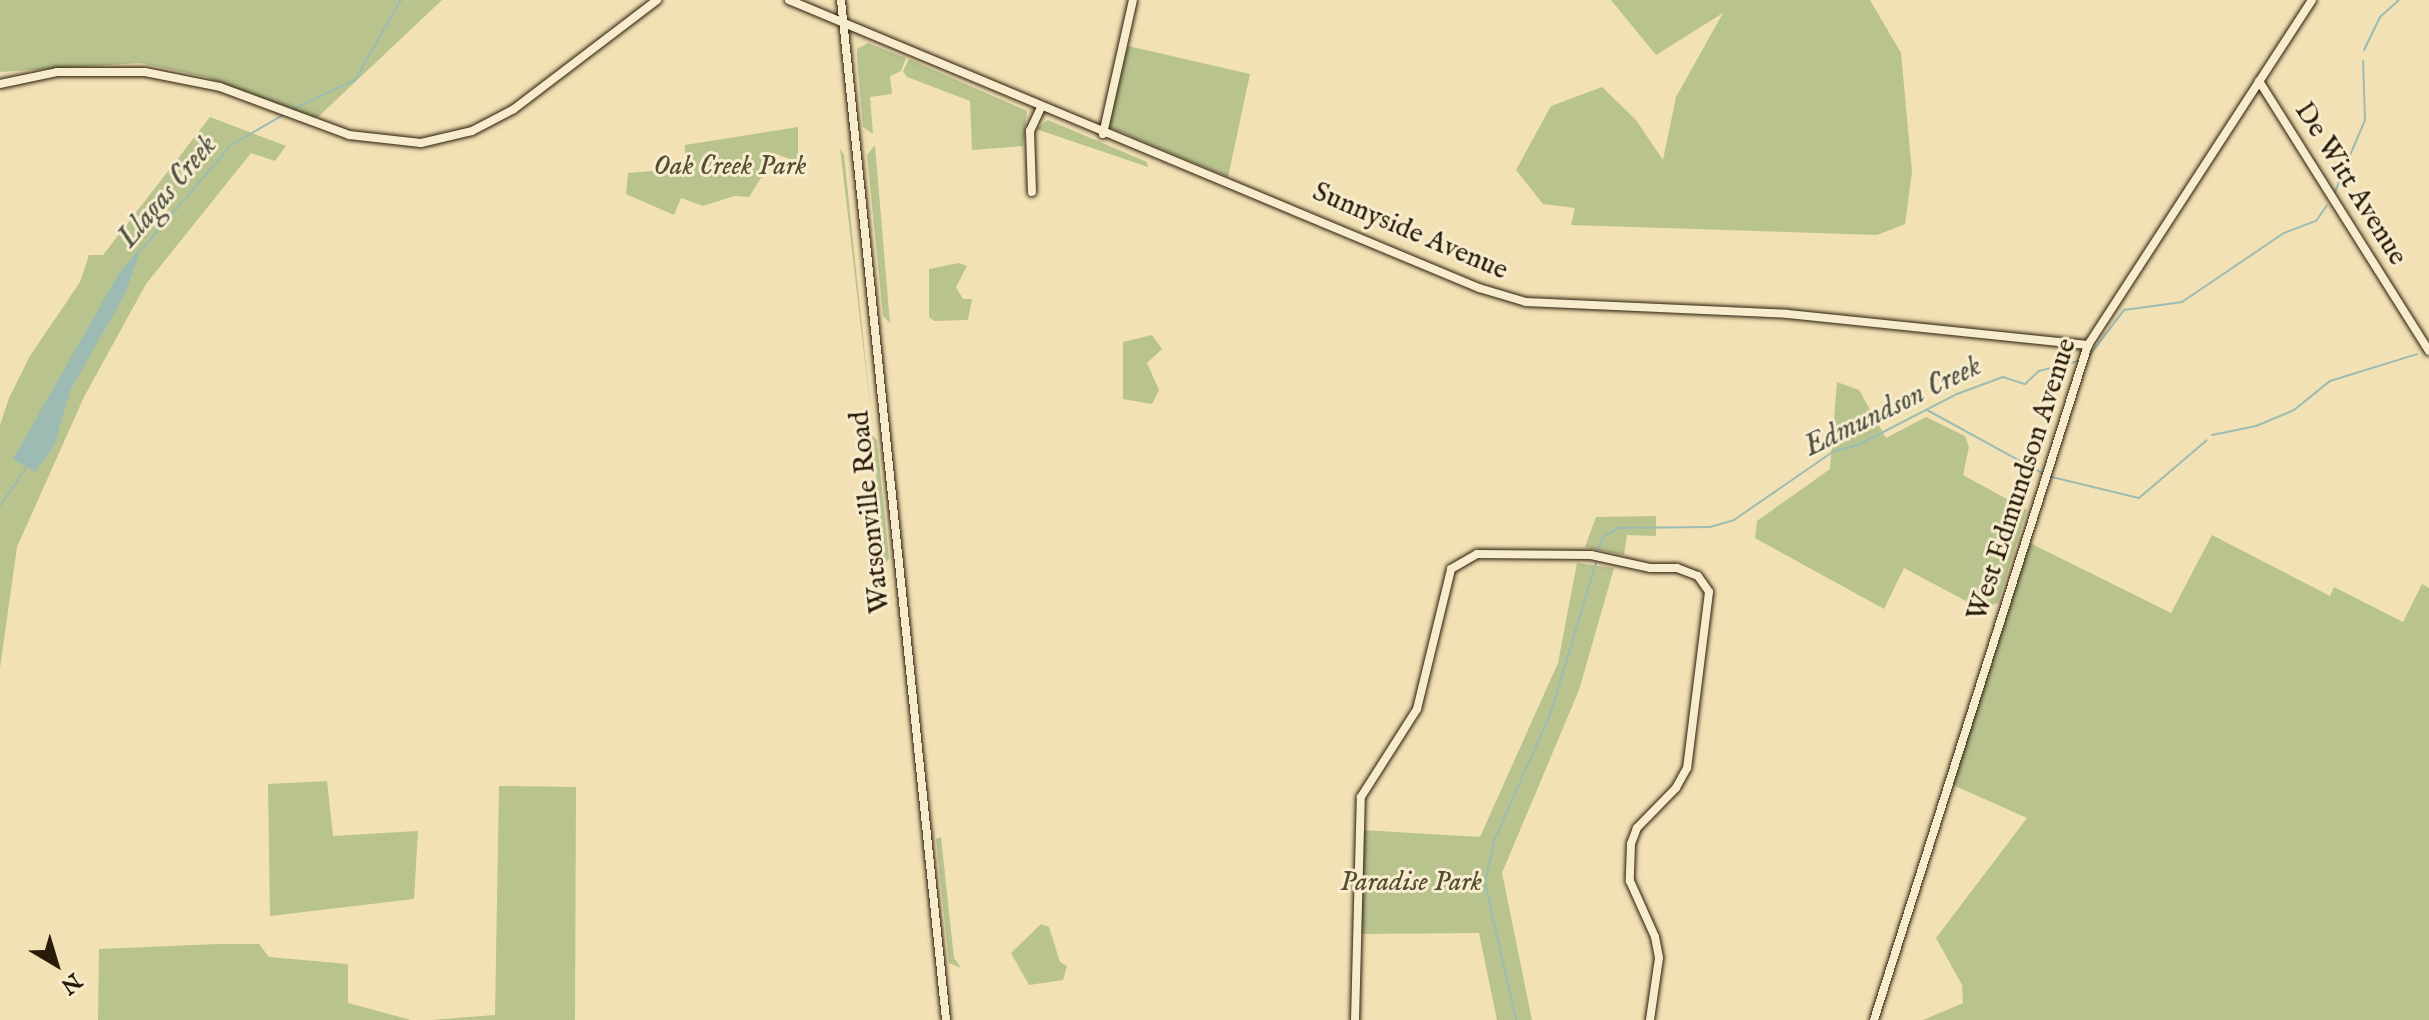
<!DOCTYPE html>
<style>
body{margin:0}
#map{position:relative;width:2429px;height:1020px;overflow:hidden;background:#f2e1b4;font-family:"IM FELL English",serif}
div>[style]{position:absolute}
.green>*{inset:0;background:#b9c38e}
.water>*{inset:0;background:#9cbcb3}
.stream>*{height:2px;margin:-1px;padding:0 1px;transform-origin:1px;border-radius:1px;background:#9cbcb3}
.roads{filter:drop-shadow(0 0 2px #281b0a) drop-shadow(0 0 2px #281b0a)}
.secondary>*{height:8px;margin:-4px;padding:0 4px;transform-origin:4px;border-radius:4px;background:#f7ecce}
span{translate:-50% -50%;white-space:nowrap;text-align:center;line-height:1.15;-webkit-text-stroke:6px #f7ecce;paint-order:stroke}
.park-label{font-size:28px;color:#544d32;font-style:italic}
.street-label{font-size:28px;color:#281b0a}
.water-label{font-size:30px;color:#515345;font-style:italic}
.north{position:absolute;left:16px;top:924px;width:80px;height:80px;-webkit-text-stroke:6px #f7ecce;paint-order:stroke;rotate:142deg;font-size:22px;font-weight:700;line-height:32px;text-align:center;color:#281b0a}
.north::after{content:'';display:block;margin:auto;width:28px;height:36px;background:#281b0a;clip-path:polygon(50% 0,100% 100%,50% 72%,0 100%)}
</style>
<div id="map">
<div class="green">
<div style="clip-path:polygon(0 0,442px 0,317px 118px,206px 77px,140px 63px,0 72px)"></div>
<div style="clip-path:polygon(1611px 0,1870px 0,1901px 53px,1912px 172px,1905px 224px,1877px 235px,1571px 225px,1575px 208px,1543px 204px,1516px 170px,1551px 106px,1602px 87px,1636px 120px,1663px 160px,1676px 97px,1723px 13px,1656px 55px)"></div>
<div style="clip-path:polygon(868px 43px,906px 58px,901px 71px,890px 76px,892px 94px,870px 97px,873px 134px,863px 127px,857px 59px,857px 49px)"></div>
<div style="clip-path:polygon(1128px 46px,1250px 74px,1228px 177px,1109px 127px)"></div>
<div style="clip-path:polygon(909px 59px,1027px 111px,1023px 146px,972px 150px,970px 101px,907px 77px,903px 71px)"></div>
<div style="clip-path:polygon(210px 117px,286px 146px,275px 161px,251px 153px,146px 284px,84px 397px,17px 547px,0 668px,0 425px,9px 398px,30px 356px,80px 282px,89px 255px,103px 255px)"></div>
<div style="clip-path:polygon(1048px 120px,1147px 162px,1148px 167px,1036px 129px)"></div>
<div style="clip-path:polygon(798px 127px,798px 162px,776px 154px,749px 197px,734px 196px,703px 206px,681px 198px,674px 215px,626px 194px,628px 173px,677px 169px,685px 160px,685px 145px)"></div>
<div style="clip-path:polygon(875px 145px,875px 146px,890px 323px,883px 316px,867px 155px)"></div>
<div style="clip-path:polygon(840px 148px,844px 155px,872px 422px)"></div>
<div style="clip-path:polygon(959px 263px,967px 266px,956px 287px,963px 299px,972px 299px,968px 320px,934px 321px,929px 317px,929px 269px)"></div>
<div style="clip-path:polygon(1152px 335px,1162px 349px,1147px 363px,1159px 390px,1152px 404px,1123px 399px,1123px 342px)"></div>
<div style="clip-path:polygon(1837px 382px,1859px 390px,1886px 438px,1926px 417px,1965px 436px,1969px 447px,1963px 475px,2027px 510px,1998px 603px,1981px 609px,1904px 568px,1884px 609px,1755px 538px,1757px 521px,1830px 469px)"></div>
<div style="clip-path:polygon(872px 435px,877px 440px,889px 558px,885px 566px,872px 567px,872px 545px,883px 544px)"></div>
<div style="clip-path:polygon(1656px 516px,1656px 536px,1627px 535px,1624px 555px,1585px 547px,1596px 517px)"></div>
<div style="clip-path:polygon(2212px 535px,2330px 596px,2334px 587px,2403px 622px,2422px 584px,2429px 588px,2429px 1020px,1923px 1020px,1963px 1003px,1962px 985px,1936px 938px,2027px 818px,1953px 785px,2030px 543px,2171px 613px)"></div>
<div style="clip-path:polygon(1577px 563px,1614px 568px,1579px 690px,1502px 873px,1532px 1020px,1497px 1020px,1479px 933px,1360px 934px,1362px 830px,1480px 837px,1558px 663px)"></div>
<div style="clip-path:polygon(327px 781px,333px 836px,418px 831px,414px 899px,270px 916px,268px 784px)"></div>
<div style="clip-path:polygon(499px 786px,576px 787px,575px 1020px,430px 1020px,495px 1015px)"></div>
<div style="clip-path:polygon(941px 837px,954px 958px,961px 968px,949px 963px,936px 839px)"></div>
<div style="clip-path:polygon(1041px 924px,1049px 927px,1060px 962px,1067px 966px,1063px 980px,1029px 985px,1011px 953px)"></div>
<div style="clip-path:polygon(217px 944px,259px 944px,269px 957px,348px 964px,348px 1003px,411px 1020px,98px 1020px,99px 949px)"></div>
</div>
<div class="water">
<div style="clip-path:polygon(142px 246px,125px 294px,71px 389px,54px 446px,35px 472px,13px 459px,119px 273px)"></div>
</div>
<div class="stream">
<div style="left:2364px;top:50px;width:37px;rotate:-64deg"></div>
<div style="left:2380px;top:17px;width:25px;rotate:-42deg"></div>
<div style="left:289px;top:111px;width:73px;rotate:-25.2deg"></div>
<div style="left:355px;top:80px;width:92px;rotate:-60.1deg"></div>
<div style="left:2345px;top:167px;width:51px;rotate:-66.9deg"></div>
<div style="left:2365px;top:120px;width:59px;rotate:-91.9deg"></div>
<div style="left:2335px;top:192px;width:22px;rotate:-68deg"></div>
<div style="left:143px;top:248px;width:135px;rotate:-49.5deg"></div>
<div style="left:231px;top:145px;width:60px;rotate:-30deg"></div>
<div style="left:2089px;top:356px;width:58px;rotate:-52.7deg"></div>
<div style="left:2124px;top:310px;width:59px;rotate:-7.9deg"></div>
<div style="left:2182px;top:302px;width:123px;rotate:-34.1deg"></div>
<div style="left:2284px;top:233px;width:34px;rotate:-21deg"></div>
<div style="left:2316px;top:221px;width:19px;rotate:-55deg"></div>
<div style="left:1927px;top:410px;width:131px;rotate:28.7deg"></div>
<div style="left:2212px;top:435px;width:45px;rotate:-11.6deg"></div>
<div style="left:2256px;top:426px;width:41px;rotate:-22.8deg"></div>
<div style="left:2294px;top:410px;width:46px;rotate:-38.9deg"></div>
<div style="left:2330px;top:381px;width:91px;rotate:-17.2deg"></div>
<div style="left:2052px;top:477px;width:89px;rotate:13.6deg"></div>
<div style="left:2139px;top:498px;width:89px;rotate:-40.5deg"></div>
<div style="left:0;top:506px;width:46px;rotate:-55.6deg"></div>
<div style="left:1599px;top:549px;width:11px;rotate:-75deg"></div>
<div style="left:1602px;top:538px;width:19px;rotate:-32deg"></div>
<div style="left:1618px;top:528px;width:92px;rotate:-0.6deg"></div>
<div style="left:1710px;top:527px;width:25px;rotate:-16deg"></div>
<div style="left:1734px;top:520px;width:121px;rotate:-34.6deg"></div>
<div style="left:1834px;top:451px;width:25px;rotate:-14deg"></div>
<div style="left:1858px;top:445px;width:111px;rotate:-27.3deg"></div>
<div style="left:1957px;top:394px;width:49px;rotate:-20.3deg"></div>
<div style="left:2003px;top:377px;width:23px;rotate:18deg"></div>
<div style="left:2025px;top:384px;width:19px;rotate:-43deg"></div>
<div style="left:2039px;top:371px;width:41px;rotate:-14deg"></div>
<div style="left:1497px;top:834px;width:130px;rotate:-66deg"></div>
<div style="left:1550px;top:715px;width:159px;rotate:-73.2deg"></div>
<div style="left:1495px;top:837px;width:47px;rotate:102.3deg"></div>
<div style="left:1485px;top:883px;width:140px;rotate:77.2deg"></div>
</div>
<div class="roads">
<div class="secondary">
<div style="left:789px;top:0;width:748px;rotate:22.66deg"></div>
<div style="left:1479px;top:288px;width:49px;rotate:16.6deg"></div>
<div style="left:1526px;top:302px;width:261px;rotate:2.6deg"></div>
<div style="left:1787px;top:314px;width:303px;rotate:5.9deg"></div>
<div style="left:841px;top:0;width:1025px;rotate:84.12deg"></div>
<div style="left:2259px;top:81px;width:319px;rotate:57.8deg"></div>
<div style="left:0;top:84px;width:58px;rotate:-11.9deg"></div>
<div style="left:57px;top:72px;width:88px"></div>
<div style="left:145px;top:72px;width:76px;rotate:11.3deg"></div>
<div style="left:220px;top:87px;width:138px;rotate:20.4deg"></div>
<div style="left:349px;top:135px;width:72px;rotate:6.3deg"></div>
<div style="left:421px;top:143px;width:52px;rotate:-13.2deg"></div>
<div style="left:472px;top:131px;width:47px;rotate:-27.6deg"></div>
<div style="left:514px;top:109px;width:180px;rotate:-37.3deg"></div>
<div style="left:1103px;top:134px;width:137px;rotate:-77.4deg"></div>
<div style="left:1032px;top:192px;width:61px;rotate:-91.9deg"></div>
<div style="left:1030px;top:131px;width:26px;rotate:-65deg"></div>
<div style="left:1355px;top:1020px;width:223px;rotate:-88.5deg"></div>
<div style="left:1361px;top:797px;width:104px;rotate:-57.5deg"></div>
<div style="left:1417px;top:709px;width:144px;rotate:-76.3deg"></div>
<div style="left:1451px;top:569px;width:30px;rotate:-30deg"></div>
<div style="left:1477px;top:554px;width:114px;rotate:0.5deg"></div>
<div style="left:1591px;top:555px;width:60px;rotate:12.4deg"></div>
<div style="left:1650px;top:568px;width:27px"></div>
<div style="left:1677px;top:568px;width:22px;rotate:21deg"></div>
<div style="left:1698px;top:576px;width:19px;rotate:55deg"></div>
<div style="left:1709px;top:592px;width:177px;rotate:97.1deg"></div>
<div style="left:1687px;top:768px;width:23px;rotate:119deg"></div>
<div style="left:1676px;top:788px;width:56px;rotate:134.3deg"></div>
<div style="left:1637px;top:828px;width:17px;rotate:111deg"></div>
<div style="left:1631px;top:844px;width:37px;rotate:92deg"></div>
<div style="left:1630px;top:881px;width:61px;rotate:65.9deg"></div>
<div style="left:1655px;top:937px;width:21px;rotate:79deg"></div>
<div style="left:1659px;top:958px;width:63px;rotate:98.3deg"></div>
<div style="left:1874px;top:1020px;width:708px;rotate:-72.41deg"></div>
<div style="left:2088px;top:345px;width:411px;rotate:-57deg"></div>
</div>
</div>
<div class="park-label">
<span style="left:730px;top:167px">Oak Creek Park</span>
<span style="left:1411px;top:883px">Paradise Park</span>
</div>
<div class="street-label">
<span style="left:2350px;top:184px;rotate:58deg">De Witt Avenue</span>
<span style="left:1410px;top:232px;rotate:23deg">Sunnyside Avenue</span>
<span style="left:2023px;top:480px;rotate:-72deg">West Edmundson Avenue</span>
<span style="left:871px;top:512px;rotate:-96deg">Watsonville Road</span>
</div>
<div class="water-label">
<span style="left:168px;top:192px;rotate:-50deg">Llagas Creek</span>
<span style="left:1893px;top:407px;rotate:-26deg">Edmundson Creek</span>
</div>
<div class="north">N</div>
</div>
